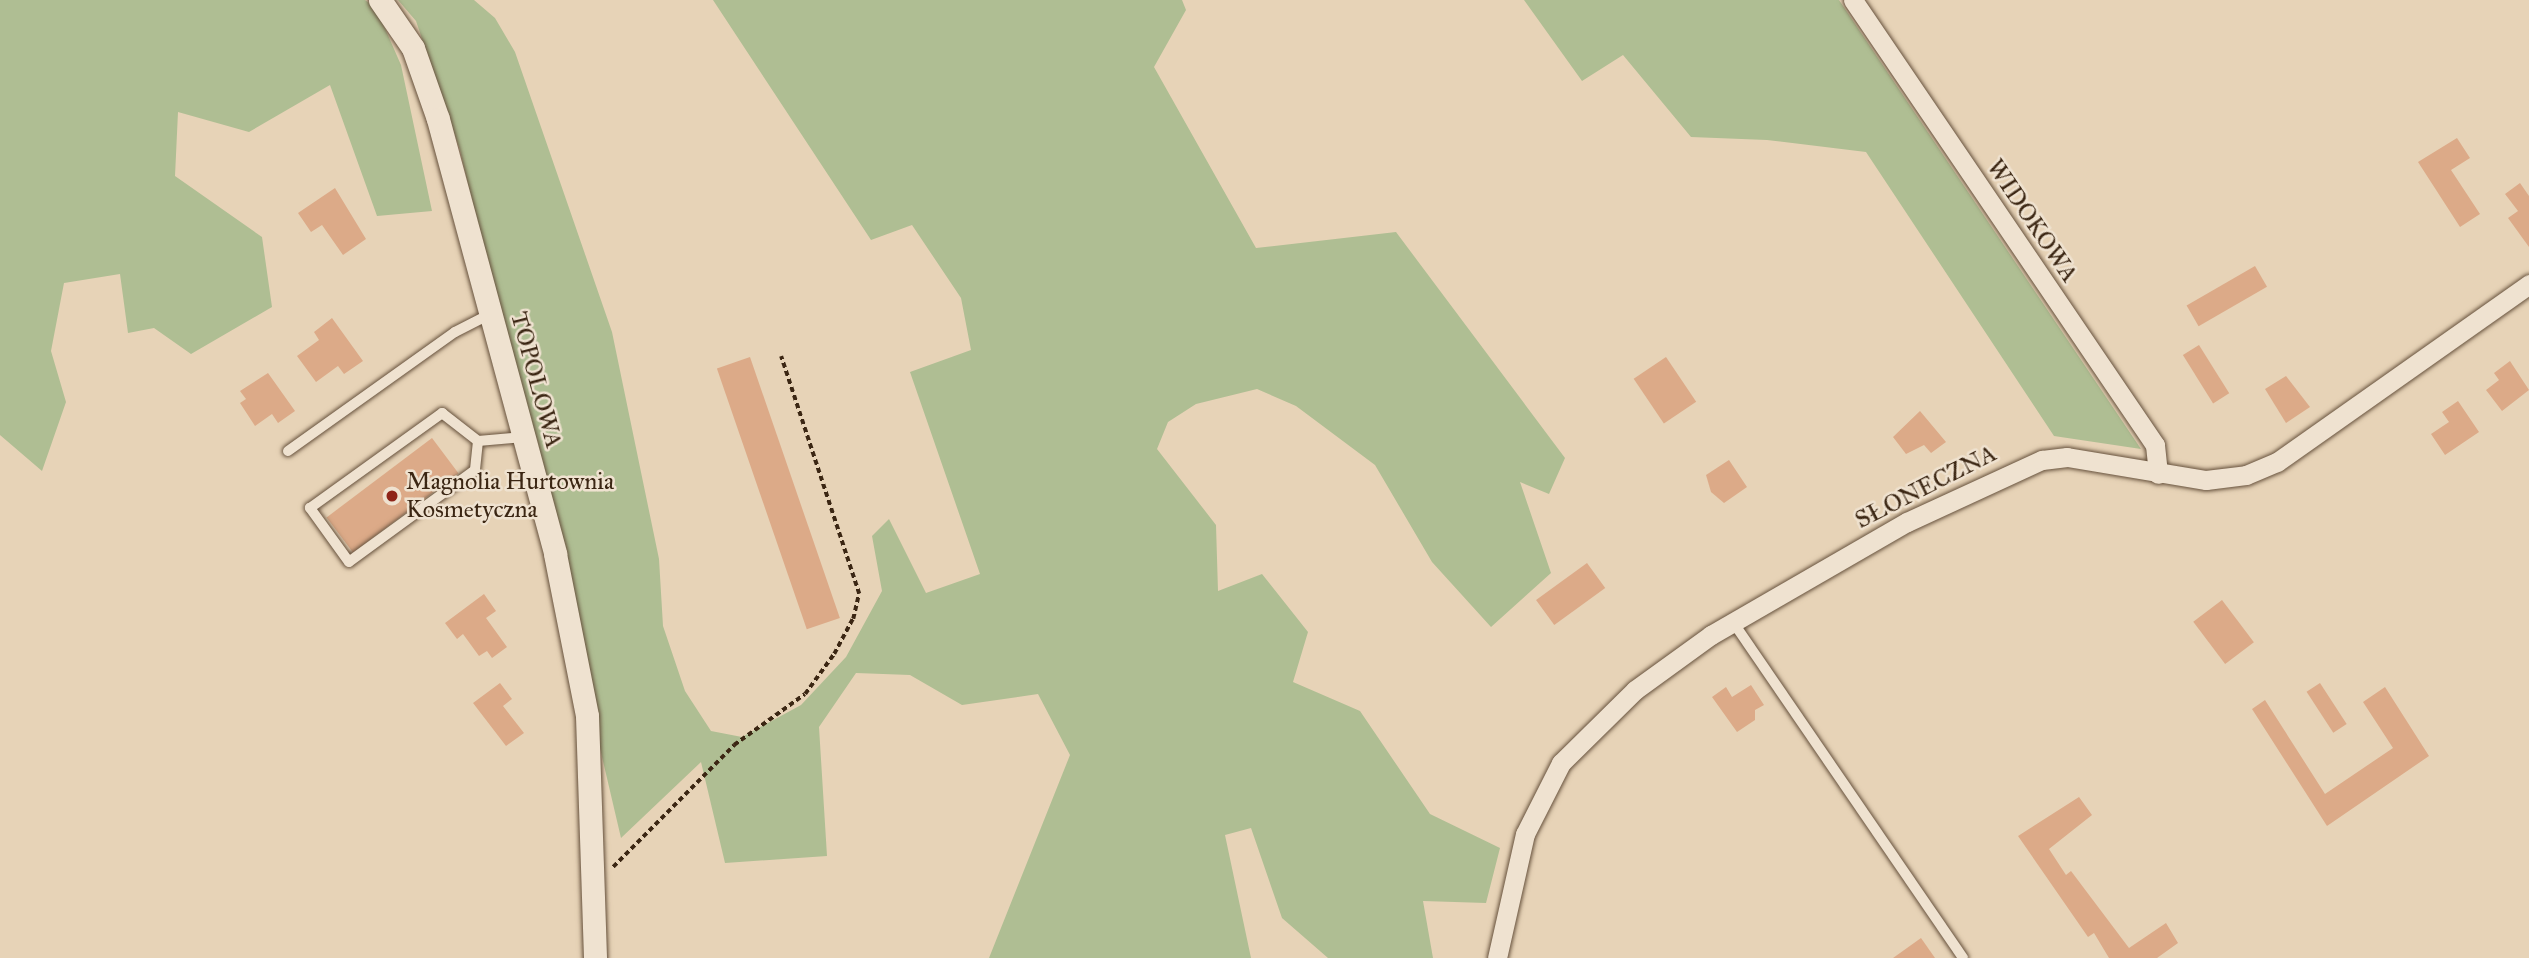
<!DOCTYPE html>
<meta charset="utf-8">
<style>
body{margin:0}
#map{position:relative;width:2529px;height:958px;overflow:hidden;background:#e7d3b7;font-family:"IM FELL Great Primer",serif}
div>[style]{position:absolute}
.green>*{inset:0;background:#afbe93}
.building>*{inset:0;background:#dcaa88;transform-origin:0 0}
.path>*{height:3.5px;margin-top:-1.75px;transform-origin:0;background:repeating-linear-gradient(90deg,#3b2613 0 5px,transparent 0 8.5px)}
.roads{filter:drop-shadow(0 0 2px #66513c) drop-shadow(0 0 2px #66513c)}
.service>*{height:10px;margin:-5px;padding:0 5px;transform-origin:5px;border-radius:5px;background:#efe2d0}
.minor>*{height:19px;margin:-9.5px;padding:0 9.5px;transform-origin:9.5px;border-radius:9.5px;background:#efe2d0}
.tertiary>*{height:23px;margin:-11.5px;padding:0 11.5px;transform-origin:11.5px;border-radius:11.5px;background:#efe2d0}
.dots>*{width:19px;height:19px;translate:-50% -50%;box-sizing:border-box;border:4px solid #efe2d0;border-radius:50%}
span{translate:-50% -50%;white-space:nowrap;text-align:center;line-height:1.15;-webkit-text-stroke:5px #efe2d0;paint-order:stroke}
.street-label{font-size:24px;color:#3b2613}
.poi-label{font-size:24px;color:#3b2613}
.left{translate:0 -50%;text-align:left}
</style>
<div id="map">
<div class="green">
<div style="clip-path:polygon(0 0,365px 0,376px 8px,401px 65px,432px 211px,377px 216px,330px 85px,249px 132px,178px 112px,175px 176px,262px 237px,272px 307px,191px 354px,154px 328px,128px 333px,120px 274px,64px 283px,51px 351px,66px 402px,42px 471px,0 435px)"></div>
<div style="clip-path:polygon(398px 0,474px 0,495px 18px,515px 52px,612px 332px,659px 559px,663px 626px,685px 691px,711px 731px,742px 737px,801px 705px,846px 657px,882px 591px,872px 536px,889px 519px,926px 593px,980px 574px,910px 372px,971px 350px,961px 298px,912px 225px,871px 240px,713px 0,1182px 0,1186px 10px,1154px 67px,1256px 248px,1396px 232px,1565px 458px,1549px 494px,1520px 482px,1551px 573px,1491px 627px,1432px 562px,1375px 465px,1296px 406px,1257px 389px,1196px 404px,1168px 422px,1157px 449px,1216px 525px,1218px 591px,1262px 574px,1308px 632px,1293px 682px,1360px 711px,1430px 814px,1500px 848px,1486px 903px,1423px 901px,1433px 958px,1328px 958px,1282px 918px,1251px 828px,1225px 835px,1251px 958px,989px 958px,1070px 755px,1038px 694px,962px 705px,910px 675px,856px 673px,819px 727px,827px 856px,725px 863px,701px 762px,621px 838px,460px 150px,416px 21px)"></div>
<div style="clip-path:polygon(1524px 0,1839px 0,2141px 449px,2054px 436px,1866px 152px,1767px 140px,1691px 137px,1623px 55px,1582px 81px)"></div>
</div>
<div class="building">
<div style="clip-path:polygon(2457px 138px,2470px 158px,2451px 170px,2480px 214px,2460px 227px,2418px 162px)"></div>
<div style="clip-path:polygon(2520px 183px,2529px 196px,2529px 247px,2508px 218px,2518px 211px,2505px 194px)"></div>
<div style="clip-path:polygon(335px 188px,366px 239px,343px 255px,322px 225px,311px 232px,298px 213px)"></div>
<div style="left:2255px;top:266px;width:24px;height:79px;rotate:60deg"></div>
<div style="clip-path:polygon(332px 318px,363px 361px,344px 374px,338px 366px,316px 382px,297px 356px,319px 340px,314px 332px)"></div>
<div style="left:2199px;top:345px;width:57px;height:19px;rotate:58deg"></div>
<div style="left:750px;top:357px;width:276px;height:35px;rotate:71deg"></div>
<div style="left:1666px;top:357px;width:54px;height:39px;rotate:56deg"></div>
<div style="clip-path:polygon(2510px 361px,2529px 390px,2502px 411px,2486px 390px,2499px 380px,2494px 373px)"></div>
<div style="clip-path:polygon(268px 373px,295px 411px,278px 423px,272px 414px,255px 426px,240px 403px,246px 399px,240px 391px)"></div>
<div style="clip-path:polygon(2286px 376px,2310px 407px,2286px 423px,2265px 389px)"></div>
<div style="clip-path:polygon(2458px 401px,2479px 432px,2445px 455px,2431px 434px,2449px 422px,2442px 412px)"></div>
<div style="clip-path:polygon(1920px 411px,1946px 442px,1931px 453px,1924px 445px,1906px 454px,1893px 437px)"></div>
<div style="left:432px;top:438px;width:44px;height:132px;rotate:53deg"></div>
<div style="clip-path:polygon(1729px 460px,1747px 487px,1724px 503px,1711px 492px,1706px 475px)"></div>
<div style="left:1587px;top:563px;width:31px;height:63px;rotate:54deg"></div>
<div style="clip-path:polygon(484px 594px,496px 611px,486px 618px,507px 647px,492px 658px,487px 651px,479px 656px,463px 634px,457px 639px,445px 623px)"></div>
<div style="left:2222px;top:600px;width:53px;height:36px;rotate:53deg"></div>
<div style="clip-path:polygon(500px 683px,512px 699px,503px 706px,524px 733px,506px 746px,473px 703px)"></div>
<div style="left:2320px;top:683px;width:49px;height:16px;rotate:57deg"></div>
<div style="clip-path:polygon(1751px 685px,1764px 705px,1755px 710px,1755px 720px,1737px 732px,1712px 697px,1726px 687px,1732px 697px)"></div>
<div style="clip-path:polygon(2385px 687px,2429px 756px,2327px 826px,2252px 709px,2265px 700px,2325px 794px,2393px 748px,2363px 702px)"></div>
<div style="clip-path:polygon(2079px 797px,2092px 815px,2049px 849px,2066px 875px,2071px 871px,2129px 948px,2166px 923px,2178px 943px,2157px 958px,2109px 958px,2094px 933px,2088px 937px,2018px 836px)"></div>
<div style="clip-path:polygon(1921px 938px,1935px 958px,1893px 958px)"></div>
</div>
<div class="path">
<div style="left:613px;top:867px;width:172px;rotate:-45.2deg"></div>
<div style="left:734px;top:745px;width:87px;rotate:-35.7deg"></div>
<div style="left:805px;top:694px;width:49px;rotate:-54.1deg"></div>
<div style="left:834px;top:654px;width:40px;rotate:-62deg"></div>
<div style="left:853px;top:619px;width:26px;rotate:-77deg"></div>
<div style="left:859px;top:594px;width:250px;rotate:-108.2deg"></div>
</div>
<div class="roads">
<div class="service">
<div style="left:478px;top:441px;width:29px;rotate:96deg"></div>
<div style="left:475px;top:470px;width:156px;rotate:143.9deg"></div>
<div style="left:349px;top:562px;width:67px;rotate:-125.8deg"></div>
<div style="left:310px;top:508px;width:163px;rotate:-35.7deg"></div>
<div style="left:442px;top:413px;width:46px;rotate:37.9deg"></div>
<div style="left:478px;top:441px;width:46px;rotate:-5deg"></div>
<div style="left:288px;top:451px;width:205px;rotate:-35.5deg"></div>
<div style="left:455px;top:332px;width:39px;rotate:-27deg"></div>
<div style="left:1733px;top:622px;width:407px;rotate:55.6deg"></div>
</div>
<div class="minor">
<div style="left:1853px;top:0;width:538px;rotate:55.84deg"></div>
<div style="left:2155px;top:445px;width:29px;rotate:84deg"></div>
<div style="left:1497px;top:958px;width:127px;rotate:-77.3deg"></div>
<div style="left:1525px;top:834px;width:80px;rotate:-63.1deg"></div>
<div style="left:1561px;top:763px;width:104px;rotate:-44.6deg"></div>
<div style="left:1635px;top:690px;width:94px;rotate:-35.9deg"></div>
<div style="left:1711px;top:635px;width:226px;rotate:-30deg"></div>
<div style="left:1907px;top:522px;width:149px;rotate:-24.7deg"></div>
<div style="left:2042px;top:460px;width:25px;rotate:-7deg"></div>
<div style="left:2067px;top:457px;width:141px;rotate:9.4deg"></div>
<div style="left:2206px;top:480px;width:40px;rotate:-7.1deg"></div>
<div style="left:2246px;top:475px;width:34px;rotate:-23deg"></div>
<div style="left:2277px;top:462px;width:309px;rotate:-35.2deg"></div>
</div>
<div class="tertiary">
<div style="left:380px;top:0;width:58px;rotate:55.5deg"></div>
<div style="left:413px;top:48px;width:75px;rotate:70.6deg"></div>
<div style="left:438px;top:119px;width:450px;rotate:74.9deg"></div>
<div style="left:555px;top:554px;width:165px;rotate:78.8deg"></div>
<div style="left:587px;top:716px;width:242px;rotate:88.1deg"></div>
</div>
</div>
<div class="dots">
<div style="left:392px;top:496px;background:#8f2418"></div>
</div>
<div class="street-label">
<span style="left:2032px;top:221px;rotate:56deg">WIDOKOWA</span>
<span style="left:536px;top:380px;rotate:75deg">TOPOLOWA</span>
<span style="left:1926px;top:487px;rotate:-27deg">SŁONECZNA</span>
</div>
<div class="poi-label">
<span class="left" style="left:406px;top:496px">Magnolia Hurtownia<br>Kosmetyczna</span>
</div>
</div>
